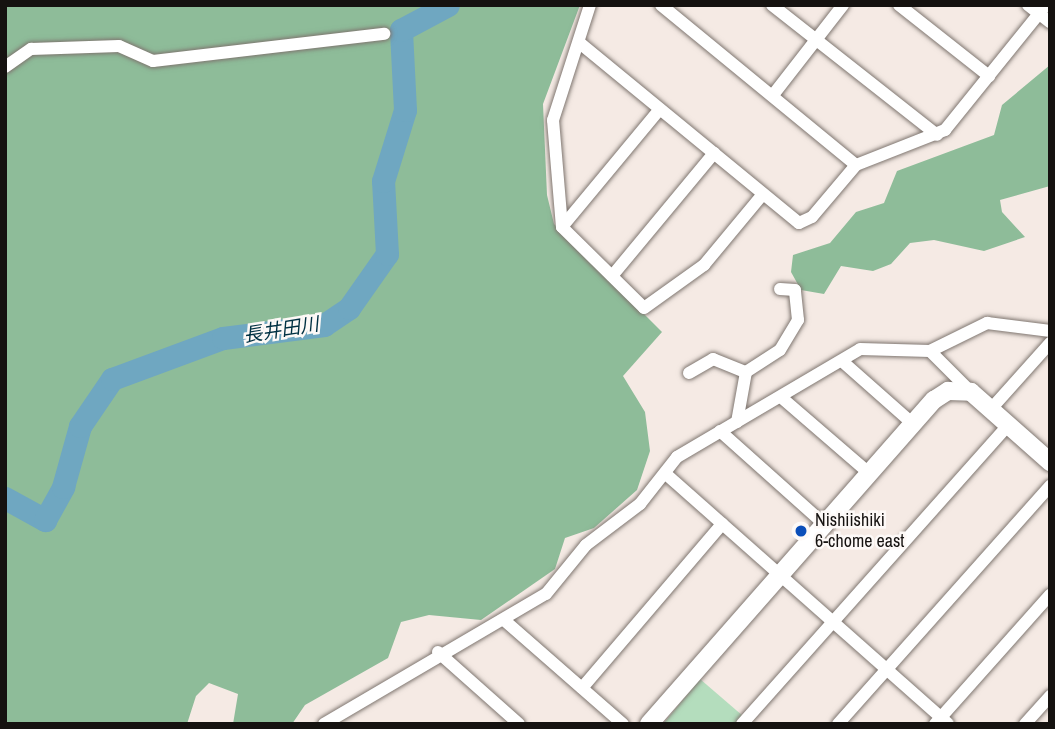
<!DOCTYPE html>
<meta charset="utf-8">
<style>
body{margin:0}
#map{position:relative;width:1055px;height:729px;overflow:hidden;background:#f5eae4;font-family:"Archivo Narrow","Noto Sans JP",sans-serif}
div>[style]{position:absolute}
.green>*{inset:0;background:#b4ddbd}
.forest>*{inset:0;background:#8ebc99}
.river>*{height:23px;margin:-11.5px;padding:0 11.5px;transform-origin:11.5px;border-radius:11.5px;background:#6fa7c1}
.roads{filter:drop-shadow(0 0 2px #7f7670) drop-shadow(0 0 2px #7f7670)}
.street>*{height:12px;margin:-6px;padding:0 6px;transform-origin:6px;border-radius:6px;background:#fff}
.secondary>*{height:18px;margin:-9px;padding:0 9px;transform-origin:9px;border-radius:9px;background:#fff}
.dots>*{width:19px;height:19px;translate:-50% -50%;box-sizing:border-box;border:4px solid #fdf9f7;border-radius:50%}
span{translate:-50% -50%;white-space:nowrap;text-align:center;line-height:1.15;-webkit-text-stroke:5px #fdf9f7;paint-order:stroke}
.poi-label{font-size:18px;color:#151210}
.left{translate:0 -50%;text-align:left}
.water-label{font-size:19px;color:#003143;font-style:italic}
.frame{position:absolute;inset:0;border:7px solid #151210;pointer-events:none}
</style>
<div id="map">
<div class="green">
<div style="clip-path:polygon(700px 679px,743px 716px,736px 724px,663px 724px)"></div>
</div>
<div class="forest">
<div style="clip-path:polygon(5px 5px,580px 5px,543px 104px,547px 195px,554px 224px,662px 332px,623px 376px,645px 412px,650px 451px,637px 490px,594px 528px,565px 538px,555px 569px,481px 620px,429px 615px,401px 622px,388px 658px,305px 705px,292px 724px,233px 724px,238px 694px,209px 683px,196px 696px,187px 724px,5px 724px)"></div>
<div style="clip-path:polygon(1050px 65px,1050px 186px,1000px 200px,1002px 212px,1025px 237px,984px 251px,934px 240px,910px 243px,891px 264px,873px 271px,841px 266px,824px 294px,801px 290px,791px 272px,793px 255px,830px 243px,856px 212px,884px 203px,897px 171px,994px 135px,1002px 105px)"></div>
</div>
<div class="river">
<div style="left:5px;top:498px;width:46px;rotate:28.8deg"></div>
<div style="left:45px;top:520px;width:38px;rotate:-61deg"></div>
<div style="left:63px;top:487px;width:63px;rotate:-74.4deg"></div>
<div style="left:80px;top:426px;width:57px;rotate:-55.8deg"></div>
<div style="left:112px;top:379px;width:118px;rotate:-20.3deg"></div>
<div style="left:223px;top:338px;width:102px;rotate:-7.3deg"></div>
<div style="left:324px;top:325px;width:30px;rotate:-34deg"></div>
<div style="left:349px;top:308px;width:66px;rotate:-54.9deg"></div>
<div style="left:387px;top:254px;width:73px;rotate:-93.1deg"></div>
<div style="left:383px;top:181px;width:74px;rotate:-72.8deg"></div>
<div style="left:405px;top:110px;width:80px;rotate:-92.9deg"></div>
<div style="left:401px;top:30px;width:53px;rotate:-28deg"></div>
</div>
<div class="roads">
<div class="street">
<div style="left:590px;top:5px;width:121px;rotate:107.8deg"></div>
<div style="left:553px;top:120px;width:107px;rotate:85.2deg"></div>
<div style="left:562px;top:227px;width:115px;rotate:44.6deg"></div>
<div style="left:644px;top:308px;width:74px;rotate:-35.6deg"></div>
<div style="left:704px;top:265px;width:92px;rotate:-50.3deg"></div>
<div style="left:661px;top:5px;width:252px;rotate:39.4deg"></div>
<div style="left:772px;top:5px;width:210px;rotate:38.2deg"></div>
<div style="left:899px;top:5px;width:115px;rotate:38.3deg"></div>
<div style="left:1028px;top:5px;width:28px;rotate:38deg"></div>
<div style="left:581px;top:44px;width:282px;rotate:39.4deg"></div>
<div style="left:799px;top:223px;width:14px;rotate:-25deg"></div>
<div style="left:812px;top:217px;width:68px;rotate:-49.8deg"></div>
<div style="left:856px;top:165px;width:96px;rotate:-21.5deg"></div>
<div style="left:945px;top:130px;width:161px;rotate:-51.1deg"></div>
<div style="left:5px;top:67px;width:32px;rotate:-35deg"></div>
<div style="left:31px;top:49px;width:88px;rotate:-2deg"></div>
<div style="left:119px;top:46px;width:37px;rotate:24deg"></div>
<div style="left:153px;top:61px;width:233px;rotate:-6.7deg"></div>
<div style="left:773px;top:95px;width:114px;rotate:-52.1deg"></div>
<div style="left:562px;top:227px;width:153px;rotate:-50.3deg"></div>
<div style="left:612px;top:276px;width:160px;rotate:-50.3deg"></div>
<div style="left:930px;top:351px;width:64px;rotate:-26.2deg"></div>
<div style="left:987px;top:323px;width:64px;rotate:7.2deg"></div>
<div style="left:843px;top:362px;width:94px;rotate:41.5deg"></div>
<div style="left:689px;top:373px;width:28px;rotate:-30deg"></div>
<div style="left:713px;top:359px;width:35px;rotate:22deg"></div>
<div style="left:782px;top:398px;width:115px;rotate:40.8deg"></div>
<div style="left:991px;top:409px;width:89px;rotate:-48.2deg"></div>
<div style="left:737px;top:422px;width:51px;rotate:-79.8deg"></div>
<div style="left:746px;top:372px;width:40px;rotate:-32.9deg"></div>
<div style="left:780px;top:350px;width:35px;rotate:-59deg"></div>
<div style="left:798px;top:320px;width:30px;rotate:-96deg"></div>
<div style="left:795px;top:290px;width:15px;rotate:-176deg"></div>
<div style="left:720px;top:431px;width:140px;rotate:41.8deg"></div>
<div style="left:667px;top:475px;width:375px;rotate:41.5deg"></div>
<div style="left:504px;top:620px;width:158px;rotate:41.2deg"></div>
<div style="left:438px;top:652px;width:108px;rotate:41.6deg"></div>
<div style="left:582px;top:688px;width:216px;rotate:-49.5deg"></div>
<div style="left:324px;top:724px;width:257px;rotate:-30.4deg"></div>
<div style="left:546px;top:594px;width:63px;rotate:-50.8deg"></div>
<div style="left:586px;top:545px;width:68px;rotate:-37.2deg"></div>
<div style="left:640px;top:504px;width:60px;rotate:-51.8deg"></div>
<div style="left:677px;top:457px;width:212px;rotate:-30.5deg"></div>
<div style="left:860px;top:349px;width:70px;rotate:1.6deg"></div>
<div style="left:930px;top:351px;width:58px;rotate:45deg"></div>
<div style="left:742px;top:724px;width:400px;rotate:-48.3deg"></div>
<div style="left:838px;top:724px;width:319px;rotate:-48.3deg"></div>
<div style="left:935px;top:724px;width:173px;rotate:-48.3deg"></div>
<div style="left:1025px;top:724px;width:38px;rotate:-48deg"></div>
</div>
<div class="secondary">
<div style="left:649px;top:724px;width:432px;rotate:-48.7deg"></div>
<div style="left:934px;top:400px;width:17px;rotate:-33deg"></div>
<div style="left:948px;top:391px;width:23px;rotate:2deg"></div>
<div style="left:971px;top:392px;width:106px;rotate:41.5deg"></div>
</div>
</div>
<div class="dots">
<div style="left:801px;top:531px;background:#0b4eb9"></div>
</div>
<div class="poi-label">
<span class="left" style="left:815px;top:531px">Nishiishiki<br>6-chome east</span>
</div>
<div class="water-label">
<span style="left:281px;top:330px;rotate:-9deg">長井田川</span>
</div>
<div class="frame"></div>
</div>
